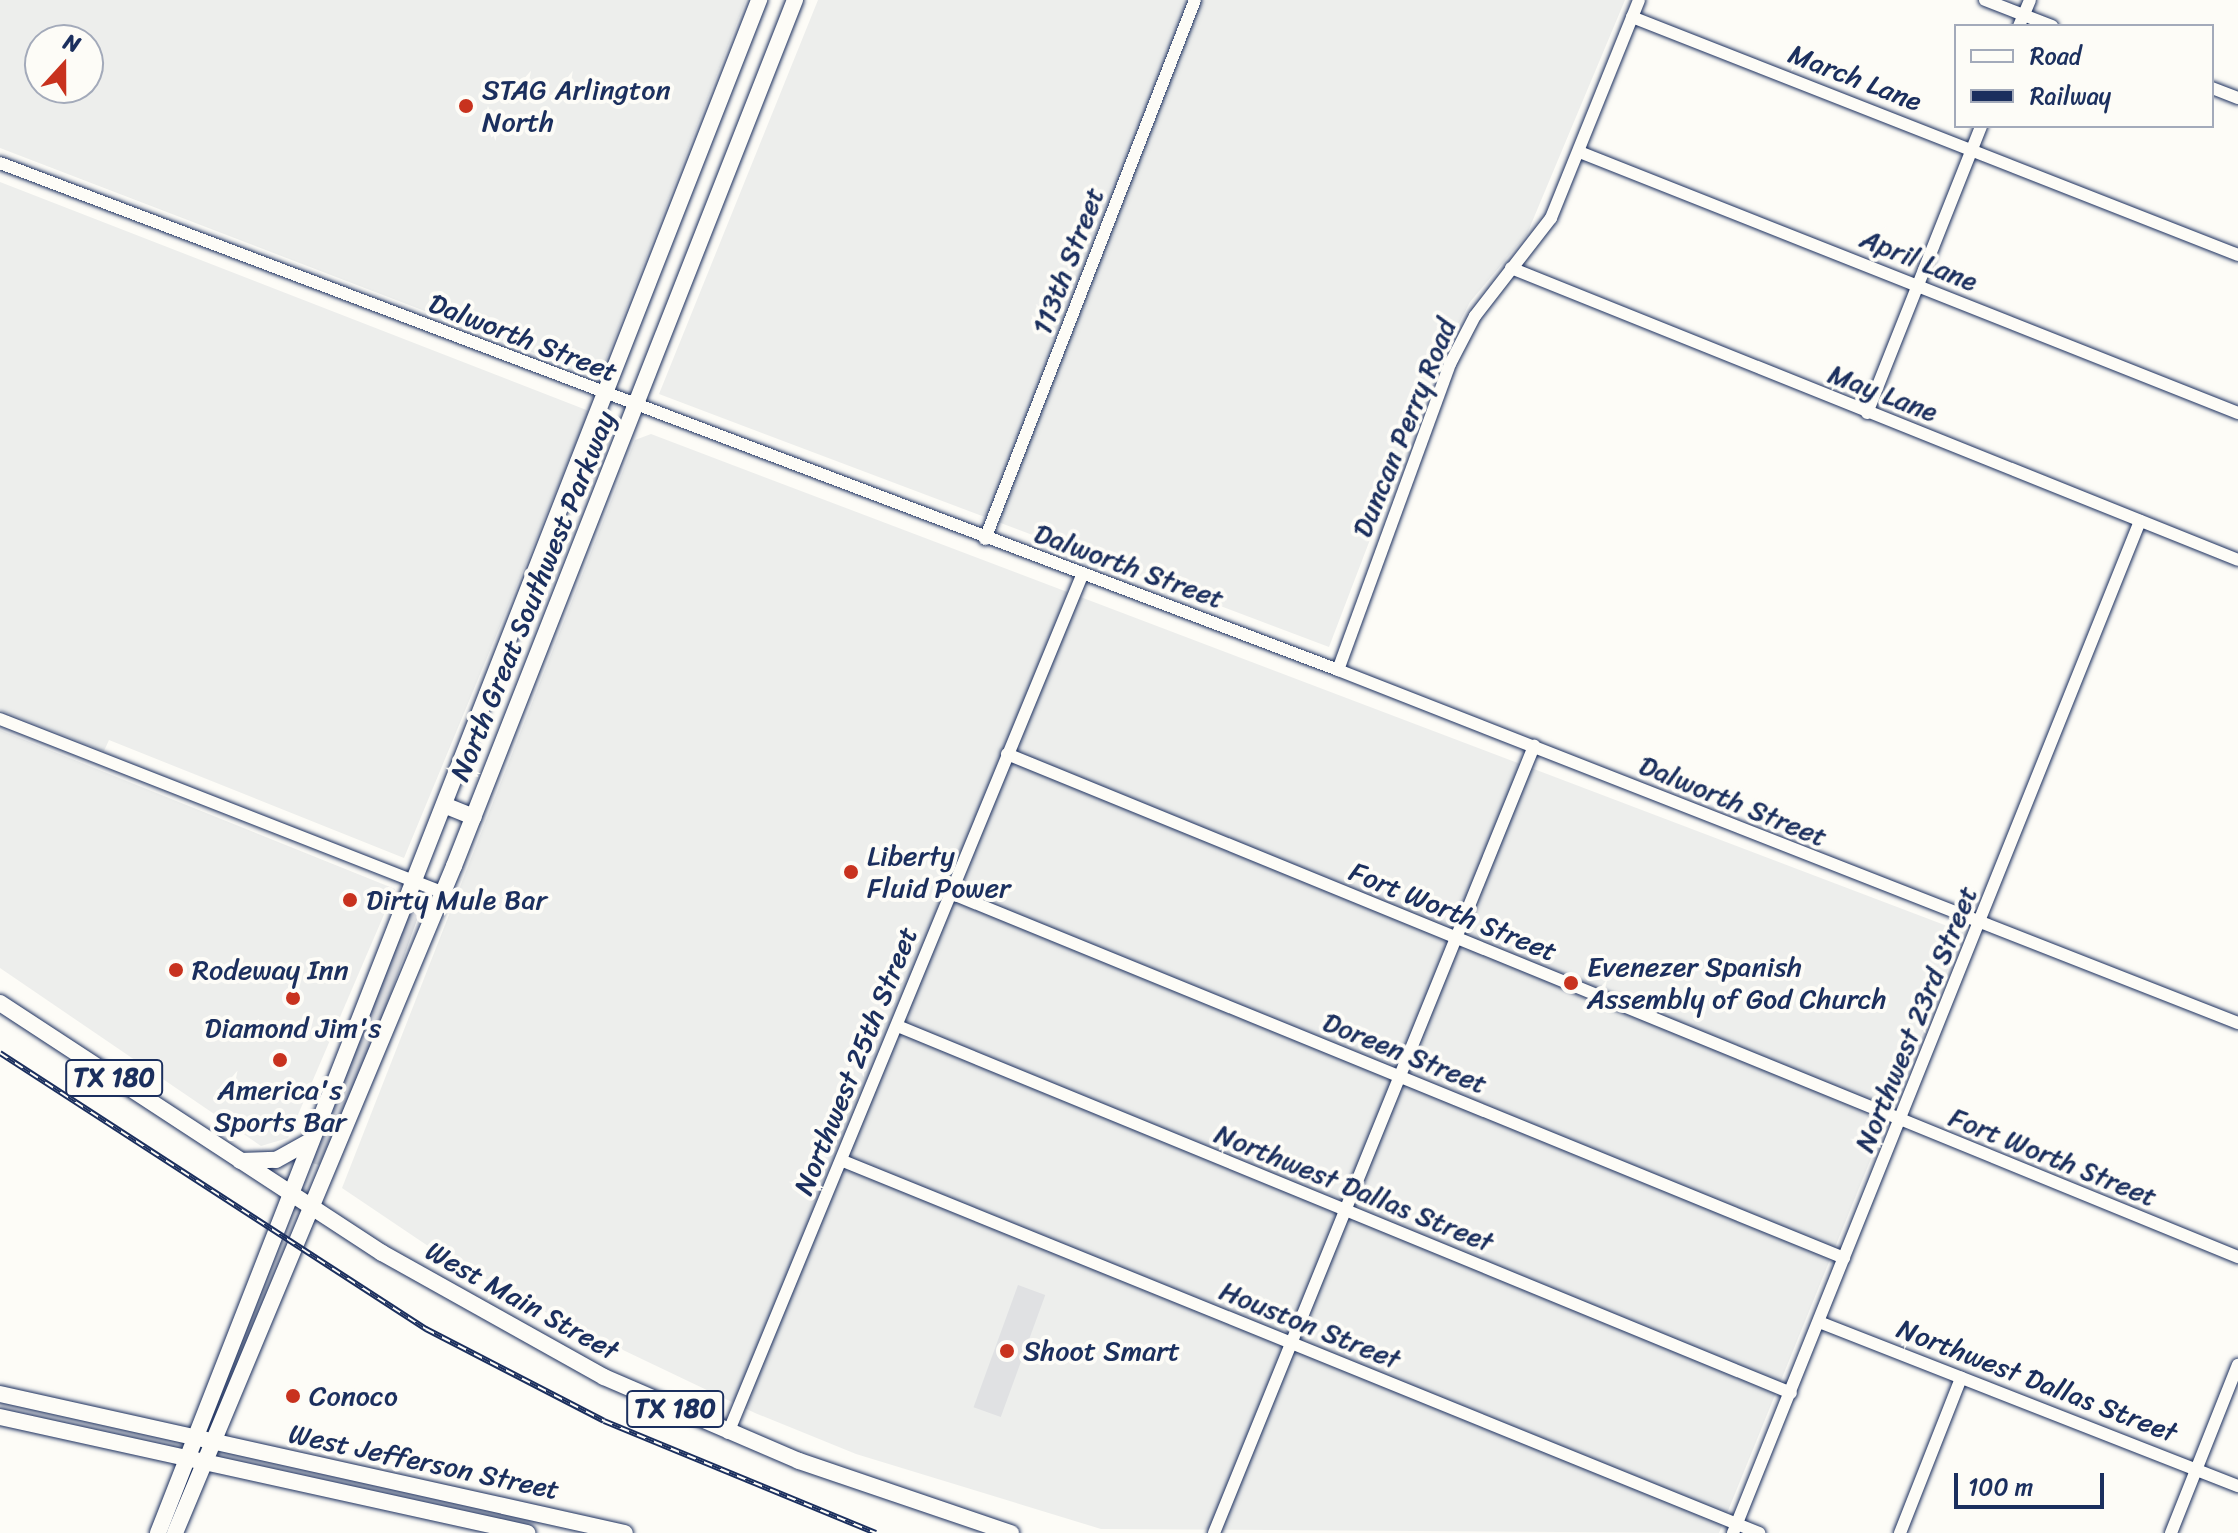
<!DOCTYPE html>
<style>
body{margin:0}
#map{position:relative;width:2238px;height:1533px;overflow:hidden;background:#fdfcf7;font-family:Sriracha,sans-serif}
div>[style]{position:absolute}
.built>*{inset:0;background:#edeeec}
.green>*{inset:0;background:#e0e1e3;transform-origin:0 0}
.roads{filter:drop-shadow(0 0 2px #1b2f5e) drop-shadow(0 0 2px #1b2f5e)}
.minor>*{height:12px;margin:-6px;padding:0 6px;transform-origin:6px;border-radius:6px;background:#fdfcf7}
.major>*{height:16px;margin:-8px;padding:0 8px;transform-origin:8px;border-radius:8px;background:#fdfcf7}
.rail>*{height:6px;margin-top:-3px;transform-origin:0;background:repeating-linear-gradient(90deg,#fdfcf7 0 9px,#1b2f5e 0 18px);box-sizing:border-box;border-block:2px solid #1b2f5e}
.dots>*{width:22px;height:22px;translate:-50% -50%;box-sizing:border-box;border:4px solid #fdfcf7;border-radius:50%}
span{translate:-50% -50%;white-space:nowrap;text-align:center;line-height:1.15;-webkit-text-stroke:8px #fdfcf7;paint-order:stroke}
.shield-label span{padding:2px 6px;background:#fdfcf7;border:2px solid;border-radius:6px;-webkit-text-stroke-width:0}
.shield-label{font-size:26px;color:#1b2f5e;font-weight:700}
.street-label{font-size:28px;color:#1b2f5e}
.poi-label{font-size:28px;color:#1b2f5e}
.left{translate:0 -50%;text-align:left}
.legend{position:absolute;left:1954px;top:24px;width:260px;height:104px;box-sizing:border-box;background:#fdfcf7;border:2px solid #a3aaba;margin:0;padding:10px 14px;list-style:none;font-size:24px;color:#1b2f5e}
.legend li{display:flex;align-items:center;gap:16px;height:40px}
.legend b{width:40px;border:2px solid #a3aaba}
.north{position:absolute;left:24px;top:24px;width:80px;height:80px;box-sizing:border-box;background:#fdfcf7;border:2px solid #a3aaba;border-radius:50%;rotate:21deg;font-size:22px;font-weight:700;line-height:32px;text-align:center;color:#1b2f5e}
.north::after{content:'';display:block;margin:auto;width:28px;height:36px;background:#c8321e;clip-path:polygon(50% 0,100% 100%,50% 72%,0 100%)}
.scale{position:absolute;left:1954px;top:1473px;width:150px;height:36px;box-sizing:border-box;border:4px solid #1b2f5e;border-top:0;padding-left:10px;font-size:24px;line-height:28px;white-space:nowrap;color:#1b2f5e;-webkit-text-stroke:6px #fdfcf7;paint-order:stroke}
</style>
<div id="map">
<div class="built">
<div style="clip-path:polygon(evenodd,0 0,746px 0,599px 378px,0 148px,0 0,40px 40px,88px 40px,88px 88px,40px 88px,40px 40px)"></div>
<div style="clip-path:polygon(818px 0,1625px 0,1527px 234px,1470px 302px,1436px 367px,1329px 647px,659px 394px)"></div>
<div style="clip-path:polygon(0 182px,589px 411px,404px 858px,109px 740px,104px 751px,0 710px)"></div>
<div style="clip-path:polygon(651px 434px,1963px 932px,1719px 1533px,1101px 1529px,856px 1454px,755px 1413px,558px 1319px,434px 1250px,342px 1188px,635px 440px)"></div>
<div style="clip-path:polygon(0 730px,395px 889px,288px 1138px,261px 1146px,0 968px)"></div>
</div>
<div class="green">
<div style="clip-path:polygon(411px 909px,418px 917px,373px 1043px,319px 1165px,312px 1163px,359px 1029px)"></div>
<div style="left:1018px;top:1285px;width:29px;height:130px;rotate:20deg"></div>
</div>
<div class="roads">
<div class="minor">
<div style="left:1985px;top:0;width:72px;rotate:21.2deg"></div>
<div style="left:1632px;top:17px;width:651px;rotate:21.44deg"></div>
<div style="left:2019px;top:26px;width:28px;rotate:-67deg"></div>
<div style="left:2212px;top:88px;width:28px;rotate:21deg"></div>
<div style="left:1582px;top:153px;width:706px;rotate:21.62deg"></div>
<div style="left:0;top:163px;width:1431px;rotate:20.75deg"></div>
<div style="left:1338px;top:670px;width:967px;rotate:21.42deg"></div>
<div style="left:1511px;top:268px;width:783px;rotate:21.88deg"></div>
<div style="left:1867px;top:413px;width:309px;rotate:-68.3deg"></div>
<div style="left:985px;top:539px;width:578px;rotate:-68.71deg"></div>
<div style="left:1338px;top:670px;width:326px;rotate:-69.9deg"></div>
<div style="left:1450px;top:364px;width:54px;rotate:-62.5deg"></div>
<div style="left:1475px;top:316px;width:124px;rotate:-52.2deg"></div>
<div style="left:1551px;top:218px;width:235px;rotate:-68deg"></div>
<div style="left:0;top:719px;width:476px;rotate:21.4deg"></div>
<div style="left:1007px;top:754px;width:1330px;rotate:22.23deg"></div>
<div style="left:948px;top:892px;width:968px;rotate:22.22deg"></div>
<div style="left:900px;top:1027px;width:963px;rotate:22.33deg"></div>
<div style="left:843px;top:1161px;width:989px;rotate:22.1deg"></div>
<div style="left:1819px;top:1322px;width:450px;rotate:21.4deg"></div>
<div style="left:728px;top:1433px;width:930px;rotate:-67.57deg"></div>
<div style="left:1214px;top:1533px;width:850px;rotate:-67.87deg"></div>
<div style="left:1733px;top:1533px;width:1091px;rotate:-68.09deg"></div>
<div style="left:1900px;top:1533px;width:167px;rotate:-68.5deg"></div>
<div style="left:2171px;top:1533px;width:181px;rotate:-68.3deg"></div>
</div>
<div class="major">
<div style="left:444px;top:805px;width:32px;rotate:22deg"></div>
<div style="left:0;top:1003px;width:457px;rotate:33.2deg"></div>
<div style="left:382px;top:1253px;width:254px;rotate:29.2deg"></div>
<div style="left:604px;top:1377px;width:212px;rotate:23.3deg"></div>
<div style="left:799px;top:1461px;width:224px;rotate:18.8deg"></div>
<div style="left:240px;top:1161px;width:36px;rotate:-2deg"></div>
<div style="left:276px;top:1160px;width:37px;rotate:-29deg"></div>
<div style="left:0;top:1394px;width:640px;rotate:12.54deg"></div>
<div style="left:0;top:1417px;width:540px;rotate:12.41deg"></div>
<div style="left:158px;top:1533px;width:1647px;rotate:-68.59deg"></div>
<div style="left:175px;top:1533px;width:723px;rotate:-67.3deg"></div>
<div style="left:454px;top:866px;width:931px;rotate:-68.51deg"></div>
</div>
</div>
<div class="rail">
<div style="left:0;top:1053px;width:508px;rotate:32.94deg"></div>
<div style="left:426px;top:1329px;width:200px;rotate:27.3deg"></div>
<div style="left:604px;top:1421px;width:294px;rotate:22.4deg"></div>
</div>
<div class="dots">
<div style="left:466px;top:106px;background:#c8321e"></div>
<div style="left:851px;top:872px;background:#c8321e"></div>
<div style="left:350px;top:900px;background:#c8321e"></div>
<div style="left:176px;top:970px;background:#c8321e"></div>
<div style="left:1571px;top:983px;background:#c8321e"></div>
<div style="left:293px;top:998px;background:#c8321e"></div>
<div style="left:280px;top:1060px;background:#c8321e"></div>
<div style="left:1007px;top:1351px;background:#c8321e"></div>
<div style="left:293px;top:1396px;background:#c8321e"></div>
</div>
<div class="shield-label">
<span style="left:114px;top:1078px">TX 180</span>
<span style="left:675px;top:1409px">TX 180</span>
</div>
<div class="street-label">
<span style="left:1855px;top:78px;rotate:21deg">March Lane</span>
<span style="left:1919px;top:260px;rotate:22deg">April Lane</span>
<span style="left:1068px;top:261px;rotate:-69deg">113th Street</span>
<span style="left:523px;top:338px;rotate:21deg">Dalworth Street</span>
<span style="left:1883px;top:393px;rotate:21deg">May Lane</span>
<span style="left:1404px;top:428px;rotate:-68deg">Duncan Perry Road</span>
<span style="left:1129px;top:566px;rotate:20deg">Dalworth Street</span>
<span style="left:533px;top:596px;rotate:-68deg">North Great Southwest Parkway</span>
<span style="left:1733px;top:801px;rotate:22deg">Dalworth Street</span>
<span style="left:1453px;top:912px;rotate:22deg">Fort Worth Street</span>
<span style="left:1916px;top:1019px;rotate:-68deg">Northwest 23rd Street</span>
<span style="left:1405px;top:1053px;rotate:22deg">Doreen Street</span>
<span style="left:856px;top:1061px;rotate:-68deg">Northwest 25th Street</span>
<span style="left:2053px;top:1157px;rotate:22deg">Fort Worth Street</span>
<span style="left:1354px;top:1188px;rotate:22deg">Northwest Dallas Street</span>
<span style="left:522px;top:1301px;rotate:29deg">West Main Street</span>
<span style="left:1310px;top:1325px;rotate:22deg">Houston Street</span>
<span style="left:2037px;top:1381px;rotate:21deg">Northwest Dallas Street</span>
<span style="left:424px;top:1462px;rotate:12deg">West Jefferson Street</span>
</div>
<div class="poi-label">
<span class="left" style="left:482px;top:106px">STAG Arlington<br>North</span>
<span class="left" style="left:867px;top:872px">Liberty<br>Fluid Power</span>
<span class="left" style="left:366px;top:900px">Dirty Mule Bar</span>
<span class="left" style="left:1587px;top:983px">Evenezer Spanish<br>Assembly of God Church</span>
<span class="left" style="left:192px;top:970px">Rodeway Inn</span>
<span style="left:293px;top:1028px">Diamond Jim's</span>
<span style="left:280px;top:1106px">America's<br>Sports Bar</span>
<span class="left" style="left:1023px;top:1351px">Shoot Smart</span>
<span class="left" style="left:309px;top:1396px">Conoco</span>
</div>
<ul class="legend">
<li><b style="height:10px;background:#fdfcf7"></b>Road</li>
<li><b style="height:10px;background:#1b2f5e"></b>Railway</li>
</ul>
<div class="north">N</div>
<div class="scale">100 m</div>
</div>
